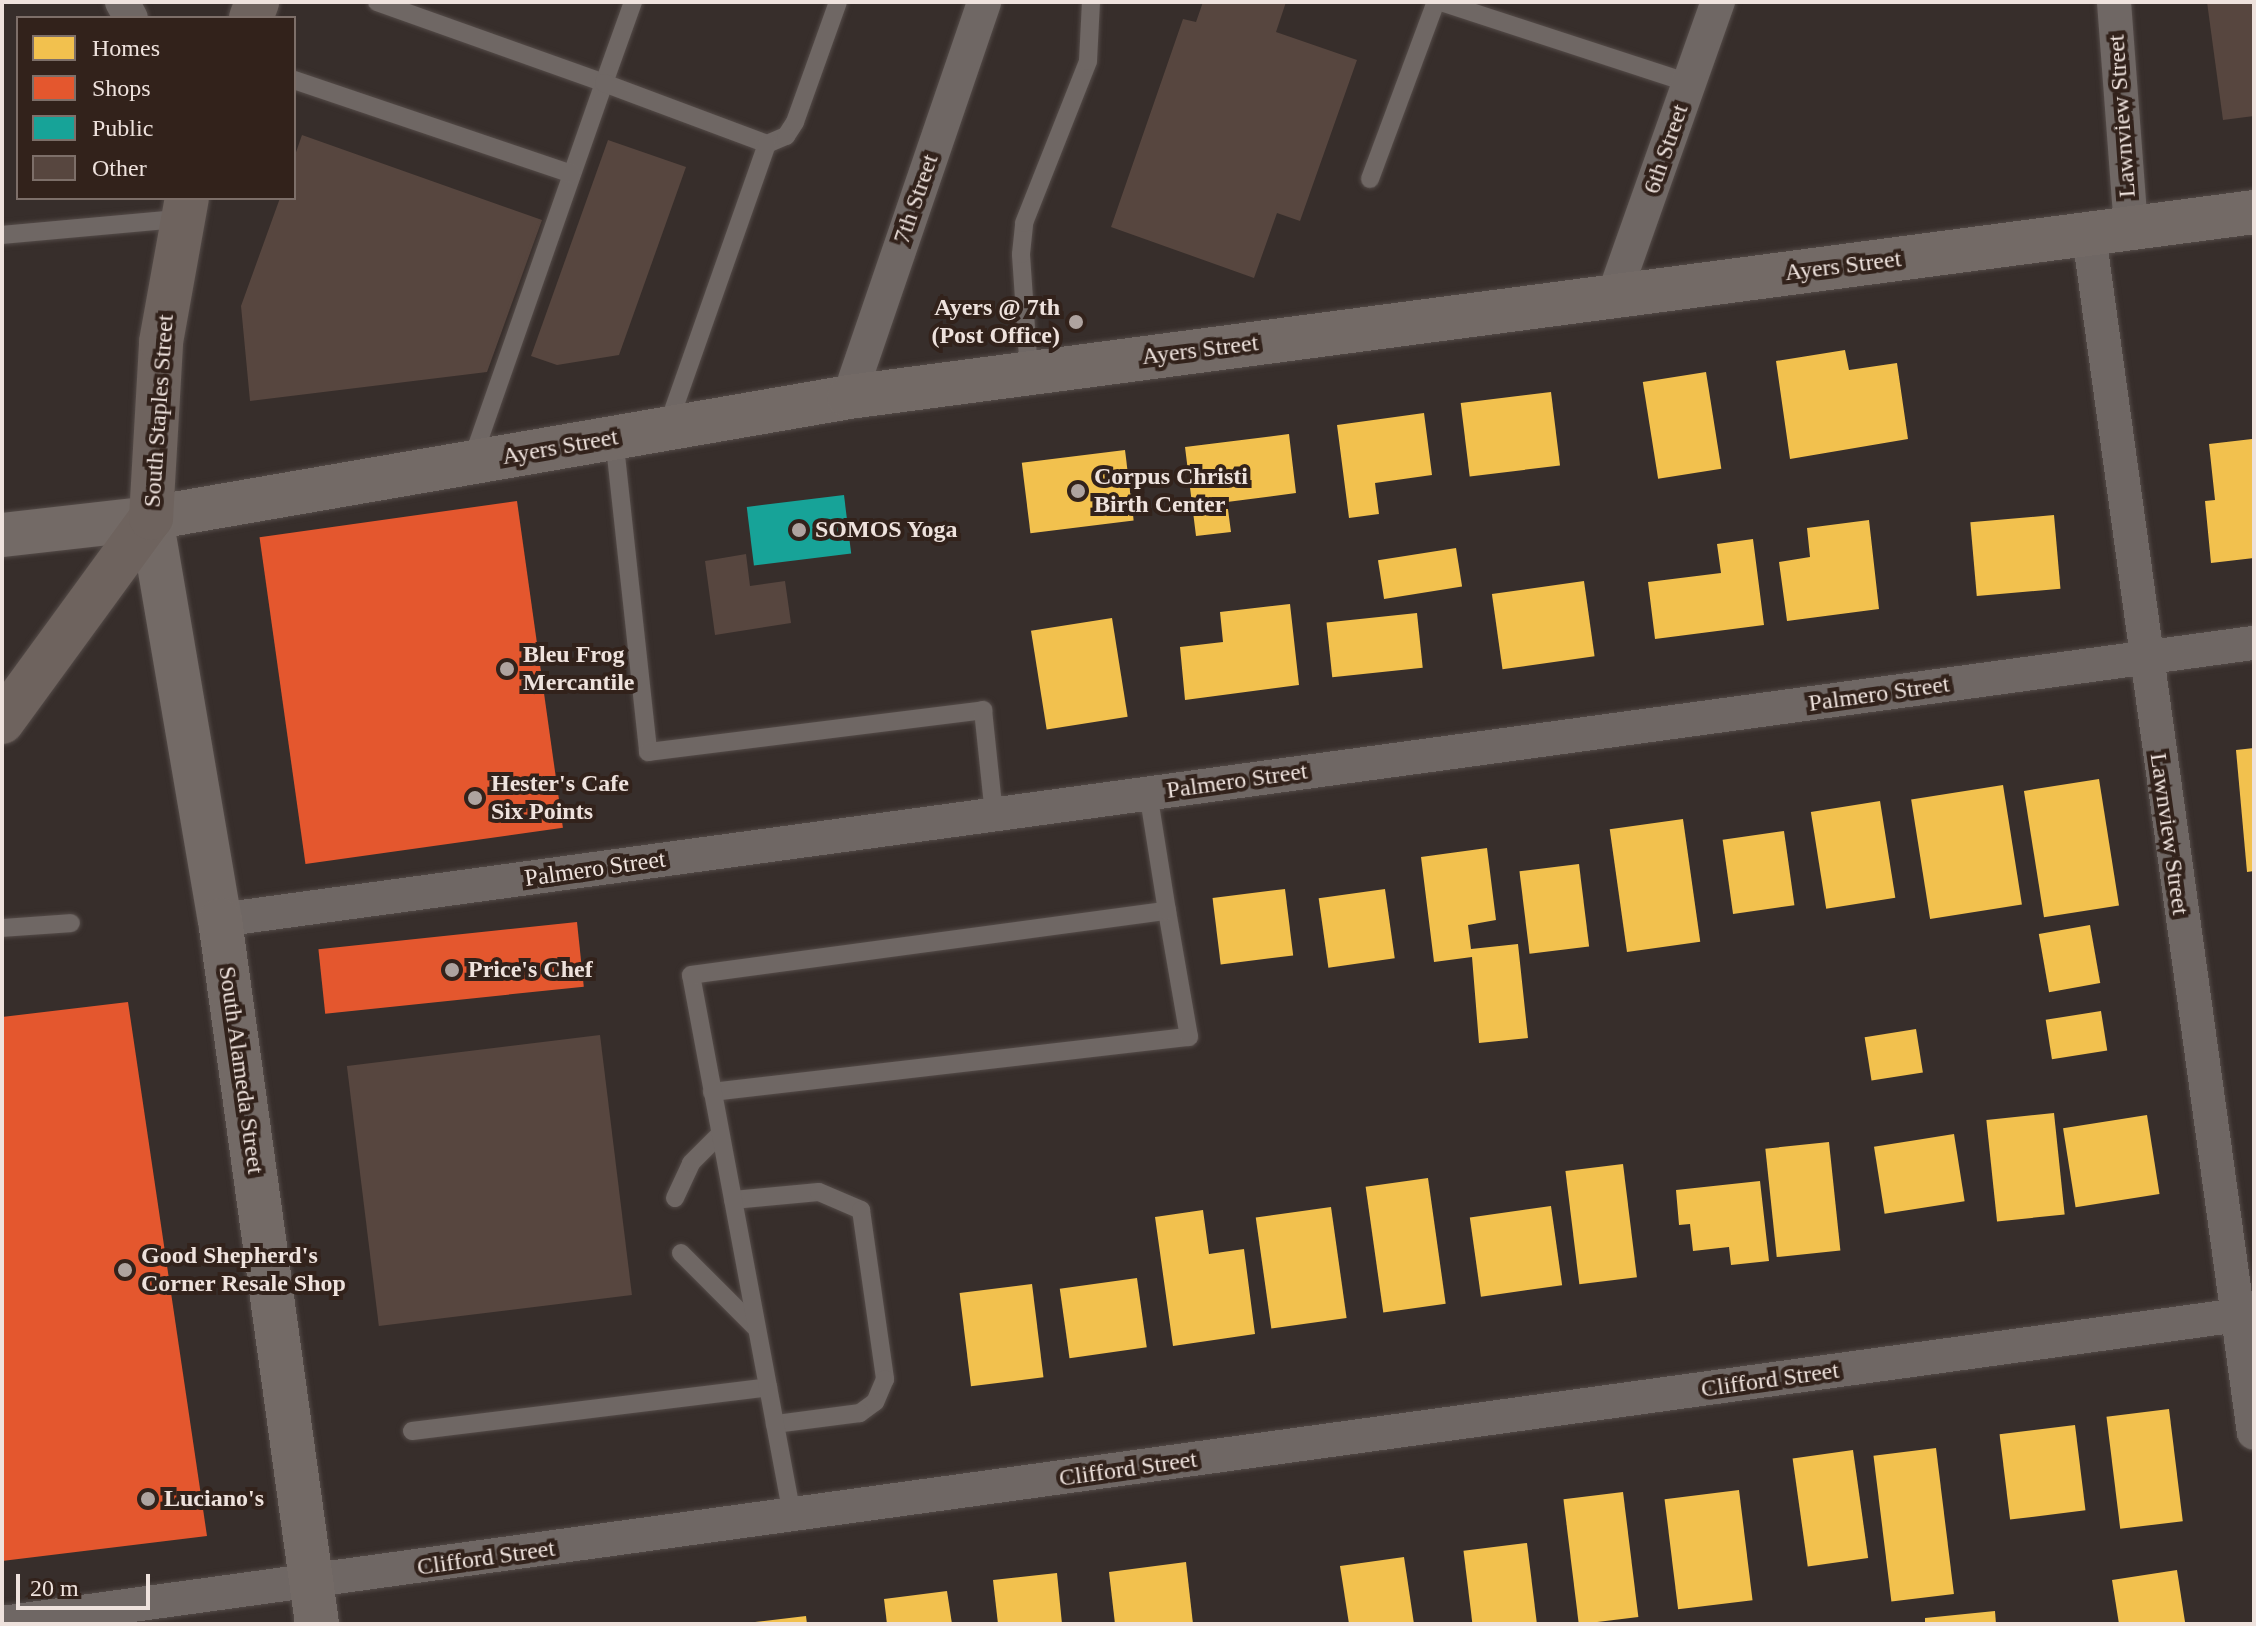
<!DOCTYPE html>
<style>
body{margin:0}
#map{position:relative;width:2256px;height:1626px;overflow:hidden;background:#372e2b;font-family:Georgia,serif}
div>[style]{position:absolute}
.homes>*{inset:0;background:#f2c14e;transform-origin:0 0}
.shops>*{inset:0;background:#e4572e;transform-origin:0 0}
.public>*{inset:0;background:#17a398;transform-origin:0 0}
.building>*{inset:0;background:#57463f;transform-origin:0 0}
.roads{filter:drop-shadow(0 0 2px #544b48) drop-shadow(0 0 2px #544b48)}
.lane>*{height:18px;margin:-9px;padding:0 9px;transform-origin:9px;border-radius:9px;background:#6f6764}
.street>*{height:34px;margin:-17px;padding:0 17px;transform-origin:17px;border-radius:17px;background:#6f6764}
.secondary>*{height:44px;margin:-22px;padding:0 22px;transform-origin:22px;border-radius:22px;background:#736a66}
.primary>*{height:44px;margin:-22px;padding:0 22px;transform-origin:22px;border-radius:22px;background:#6e635e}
.dots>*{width:22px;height:22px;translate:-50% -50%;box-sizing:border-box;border:4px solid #32221b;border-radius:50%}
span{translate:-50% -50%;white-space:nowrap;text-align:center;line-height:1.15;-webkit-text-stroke:8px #32221b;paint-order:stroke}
.street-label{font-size:24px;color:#eee2dd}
.poi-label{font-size:24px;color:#eee2dd;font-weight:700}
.right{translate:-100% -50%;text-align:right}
.left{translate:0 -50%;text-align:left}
.frame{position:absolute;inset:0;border:4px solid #eee2dd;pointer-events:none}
.legend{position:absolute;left:16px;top:16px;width:280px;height:184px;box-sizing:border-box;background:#32221b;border:2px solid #7d6f69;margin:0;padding:10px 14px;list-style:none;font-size:24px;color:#eee2dd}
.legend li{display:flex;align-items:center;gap:16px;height:40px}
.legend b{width:40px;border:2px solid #7d6f69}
.scale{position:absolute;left:16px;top:1574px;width:134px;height:36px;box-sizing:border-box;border:4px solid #eee2dd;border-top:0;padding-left:10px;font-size:24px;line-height:28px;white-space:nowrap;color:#eee2dd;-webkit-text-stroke:6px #32221b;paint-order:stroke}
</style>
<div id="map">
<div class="homes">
<div style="clip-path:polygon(1845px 350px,1849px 370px,1897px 363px,1908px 439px,1790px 459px,1776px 361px)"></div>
<div style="left:1706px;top:372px;width:98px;height:64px;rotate:81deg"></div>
<div style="left:1551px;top:392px;width:74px;height:91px;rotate:83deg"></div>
<div style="clip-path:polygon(1424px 413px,1432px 475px,1375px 483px,1379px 514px,1349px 518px,1337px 425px)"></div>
<div style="clip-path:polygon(1289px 434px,1296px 493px,1227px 502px,1231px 532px,1196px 536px,1185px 447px)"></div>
<div style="clip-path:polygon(2252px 439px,2254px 558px,2211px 563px,2205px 501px,2215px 500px,2209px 444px)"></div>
<div style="left:1125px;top:450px;width:71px;height:104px;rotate:83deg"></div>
<div style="left:2054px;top:515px;width:74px;height:84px;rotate:85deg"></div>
<div style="clip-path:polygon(1869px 520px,1879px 609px,1787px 621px,1779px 562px,1810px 557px,1807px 528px)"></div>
<div style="clip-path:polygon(1753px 539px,1764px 625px,1655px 639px,1648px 582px,1721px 573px,1717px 544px)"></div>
<div style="left:1456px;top:548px;width:39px;height:79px;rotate:81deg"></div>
<div style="left:1584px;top:581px;width:76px;height:93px;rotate:82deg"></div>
<div style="clip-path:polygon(1290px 604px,1299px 685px,1185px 700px,1180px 647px,1223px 642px,1220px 612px)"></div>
<div style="left:1417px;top:613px;width:55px;height:91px;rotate:84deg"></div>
<div style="left:1112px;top:618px;width:100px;height:82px;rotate:81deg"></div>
<div style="clip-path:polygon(2254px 748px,2254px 871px,2247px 872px,2236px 750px)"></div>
<div style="left:2099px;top:779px;width:128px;height:76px;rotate:81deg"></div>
<div style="left:2003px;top:785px;width:121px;height:93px;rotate:81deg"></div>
<div style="left:1880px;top:801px;width:98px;height:70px;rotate:81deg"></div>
<div style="left:1683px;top:819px;width:124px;height:74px;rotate:82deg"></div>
<div style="left:1784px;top:831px;width:75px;height:62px;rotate:82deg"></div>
<div style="clip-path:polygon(1487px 848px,1496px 920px,1468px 925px,1471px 949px,1518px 944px,1528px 1038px,1479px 1043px,1472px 957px,1434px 962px,1421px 857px)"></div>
<div style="left:1579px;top:864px;width:83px;height:60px;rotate:83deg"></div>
<div style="left:1285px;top:889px;width:67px;height:73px;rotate:83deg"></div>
<div style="left:1385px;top:889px;width:70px;height:67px;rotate:82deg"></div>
<div style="left:2090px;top:925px;width:59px;height:52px;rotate:80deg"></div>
<div style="left:2101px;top:1011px;width:40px;height:56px;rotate:81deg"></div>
<div style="left:1916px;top:1029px;width:44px;height:52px;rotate:81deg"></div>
<div style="left:2054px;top:1113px;width:102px;height:68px;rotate:84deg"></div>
<div style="left:2147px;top:1115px;width:80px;height:85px;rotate:81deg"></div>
<div style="left:1954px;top:1134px;width:68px;height:81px;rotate:81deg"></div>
<div style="left:1829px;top:1142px;width:109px;height:64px;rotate:84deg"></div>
<div style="left:1623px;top:1164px;width:114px;height:58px;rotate:83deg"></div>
<div style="left:1428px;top:1178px;width:127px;height:63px;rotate:82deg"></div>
<div style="clip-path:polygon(1760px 1181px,1769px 1261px,1731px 1265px,1729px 1247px,1693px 1251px,1690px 1224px,1679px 1225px,1676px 1190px)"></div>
<div style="left:1551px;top:1206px;width:80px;height:82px;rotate:82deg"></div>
<div style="left:1331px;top:1207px;width:112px;height:76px;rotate:82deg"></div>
<div style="clip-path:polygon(1203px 1210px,1209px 1254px,1244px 1249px,1255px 1334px,1173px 1346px,1155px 1217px)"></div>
<div style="left:1137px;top:1278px;width:70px;height:78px;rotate:82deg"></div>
<div style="left:1032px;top:1284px;width:94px;height:73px;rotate:83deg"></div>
<div style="left:2169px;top:1409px;width:113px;height:63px;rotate:83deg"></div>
<div style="left:2075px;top:1425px;width:86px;height:76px;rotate:83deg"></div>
<div style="left:1936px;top:1448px;width:147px;height:63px;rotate:83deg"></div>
<div style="left:1853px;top:1450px;width:109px;height:61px;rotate:82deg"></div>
<div style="left:1739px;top:1490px;width:111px;height:75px;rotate:83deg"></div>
<div style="left:1623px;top:1492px;width:126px;height:60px;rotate:83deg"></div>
<div style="left:1527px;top:1543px;width:82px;height:64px;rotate:83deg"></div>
<div style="clip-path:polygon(1404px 1557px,1414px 1624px,1349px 1624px,1340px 1566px)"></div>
<div style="clip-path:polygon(1186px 1562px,1193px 1624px,1115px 1624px,1109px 1572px)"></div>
<div style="clip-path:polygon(2177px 1570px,2185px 1622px,2119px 1624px,2112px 1580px)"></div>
<div style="clip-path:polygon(1057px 1573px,1062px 1624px,998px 1624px,993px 1580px)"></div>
<div style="clip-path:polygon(947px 1591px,952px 1624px,887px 1624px,884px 1599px)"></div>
<div style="clip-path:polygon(1995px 1611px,1996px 1624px,1925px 1624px,1925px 1618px)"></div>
<div style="clip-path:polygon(806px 1616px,807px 1624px,755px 1624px,755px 1622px)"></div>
</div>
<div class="shops">
<div style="left:517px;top:501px;width:330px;height:260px;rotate:82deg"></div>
<div style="left:577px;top:922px;width:65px;height:260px;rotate:84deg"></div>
<div style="clip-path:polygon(128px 1002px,207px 1536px,2px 1561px,2px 1017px)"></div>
</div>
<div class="public">
<div style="left:844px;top:495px;width:59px;height:98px;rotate:83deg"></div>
</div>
<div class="building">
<div style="clip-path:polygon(1203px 2px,1286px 2px,1276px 32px,1357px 60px,1300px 221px,1277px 213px,1254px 278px,1111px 227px,1183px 19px,1196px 22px)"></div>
<div style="clip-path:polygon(2207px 2px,2254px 2px,2254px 116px,2223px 120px)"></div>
<div style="clip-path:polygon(302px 135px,542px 220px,487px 372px,250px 401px,241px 306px,280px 198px,294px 198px,294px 158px)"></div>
<div style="clip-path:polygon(608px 140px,686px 167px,619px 355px,557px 365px,531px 356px)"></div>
<div style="clip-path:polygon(746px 554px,750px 586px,785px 581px,791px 623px,715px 635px,705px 561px)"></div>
<div style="left:600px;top:1035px;width:262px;height:255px;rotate:83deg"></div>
</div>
<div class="roads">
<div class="lane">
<div style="left:377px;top:2px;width:241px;rotate:19.6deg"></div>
<div style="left:604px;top:83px;width:398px;rotate:109.3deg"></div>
<div style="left:633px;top:2px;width:86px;rotate:109.7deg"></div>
<div style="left:604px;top:83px;width:174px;rotate:20.5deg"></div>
<div style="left:767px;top:144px;width:21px;rotate:-23deg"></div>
<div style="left:786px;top:136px;width:17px;rotate:-57deg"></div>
<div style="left:795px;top:122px;width:127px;rotate:-70.3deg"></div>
<div style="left:1441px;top:2px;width:261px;rotate:18.1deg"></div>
<div style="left:294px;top:80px;width:293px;rotate:18.7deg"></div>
<div style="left:1370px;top:179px;width:189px;rotate:-69.6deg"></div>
<div style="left:2px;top:235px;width:178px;rotate:-5.2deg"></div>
<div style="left:1029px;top:372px;width:118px;rotate:-93.9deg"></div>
<div style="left:1021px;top:254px;width:31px;rotate:-84deg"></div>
<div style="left:1024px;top:223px;width:174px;rotate:-68.4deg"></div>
<div style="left:1088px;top:61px;width:59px;rotate:-87.1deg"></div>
<div style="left:668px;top:425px;width:298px;rotate:-70.6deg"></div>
<div style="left:614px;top:437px;width:317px;rotate:83.8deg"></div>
<div style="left:648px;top:752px;width:338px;rotate:-7.1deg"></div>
<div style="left:983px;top:710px;width:105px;rotate:84deg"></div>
<div style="left:2px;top:928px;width:69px;rotate:-4.1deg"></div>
<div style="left:712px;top:1092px;width:480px;rotate:-6.6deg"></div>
<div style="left:1189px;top:1037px;width:128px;rotate:-99.9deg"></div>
<div style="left:675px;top:1198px;width:38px;rotate:-65deg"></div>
<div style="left:691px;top:1163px;width:41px;rotate:-45deg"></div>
<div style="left:733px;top:1200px;width:86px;rotate:-5.3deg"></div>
<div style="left:819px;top:1192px;width:46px;rotate:23.2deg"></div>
<div style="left:861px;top:1210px;width:171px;rotate:81.9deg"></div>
<div style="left:885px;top:1379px;width:25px;rotate:113deg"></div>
<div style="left:875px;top:1402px;width:19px;rotate:144deg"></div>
<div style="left:860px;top:1413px;width:86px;rotate:172.6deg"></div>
<div style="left:681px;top:1253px;width:107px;rotate:45deg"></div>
<div style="left:412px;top:1431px;width:359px;rotate:-7deg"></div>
<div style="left:792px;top:1515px;width:549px;rotate:-100.59deg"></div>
<div style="left:691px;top:975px;width:480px;rotate:-7.7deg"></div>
<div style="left:1167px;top:911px;width:120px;rotate:-99.1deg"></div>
</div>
<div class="street">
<div style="left:122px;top:2px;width:18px;rotate:61deg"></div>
<div style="left:2114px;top:2px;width:229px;rotate:85.7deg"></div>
<div style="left:2089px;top:235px;width:1209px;rotate:82.16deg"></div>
<div style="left:1614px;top:295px;width:311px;rotate:-70.5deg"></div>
<div style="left:849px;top:397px;width:417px;rotate:-71.1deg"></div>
<div style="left:220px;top:920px;width:2053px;rotate:-7.76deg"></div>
<div style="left:2px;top:1623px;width:2273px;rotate:-7.84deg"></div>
</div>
<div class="secondary">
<div style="left:151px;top:518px;width:408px;rotate:80.3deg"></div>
<div style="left:220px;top:920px;width:711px;rotate:82.15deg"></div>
<div style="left:2px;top:535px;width:150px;rotate:-6.5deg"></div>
<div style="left:151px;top:518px;width:708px;rotate:-9.83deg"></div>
<div style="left:849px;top:397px;width:1417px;rotate:-7.5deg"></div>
</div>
<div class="primary">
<div style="left:251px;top:18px;width:17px;rotate:-69deg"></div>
<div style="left:2px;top:722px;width:253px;rotate:-53.9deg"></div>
<div style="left:151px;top:518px;width:176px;rotate:-86.7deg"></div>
<div style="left:161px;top:342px;width:146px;rotate:-79.8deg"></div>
</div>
</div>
<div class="dots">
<div style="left:1076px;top:322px;background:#aea39f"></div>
<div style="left:1078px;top:491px;background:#aea39f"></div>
<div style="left:799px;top:530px;background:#aea39f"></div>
<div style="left:507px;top:669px;background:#aea39f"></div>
<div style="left:475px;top:798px;background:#aea39f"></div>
<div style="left:452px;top:970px;background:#aea39f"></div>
<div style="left:125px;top:1270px;background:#aea39f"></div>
<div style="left:148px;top:1499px;background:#aea39f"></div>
</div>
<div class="street-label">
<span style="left:2122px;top:116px;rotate:-94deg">Lawnview Street</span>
<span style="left:1666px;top:149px;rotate:-71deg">6th Street</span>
<span style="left:916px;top:199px;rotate:-71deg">7th Street</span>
<span style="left:1843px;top:266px;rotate:-7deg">Ayers Street</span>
<span style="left:1200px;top:350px;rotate:-7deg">Ayers Street</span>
<span style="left:159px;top:411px;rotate:-86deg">South Staples Street</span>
<span style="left:560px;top:447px;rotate:-10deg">Ayers Street</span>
<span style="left:1879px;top:694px;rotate:-8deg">Palmero Street</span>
<span style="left:1237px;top:781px;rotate:-8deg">Palmero Street</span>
<span style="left:2169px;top:834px;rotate:82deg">Lawnview Street</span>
<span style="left:595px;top:869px;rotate:-8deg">Palmero Street</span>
<span style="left:241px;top:1070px;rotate:82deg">South Alameda Street</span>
<span style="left:1770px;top:1380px;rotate:-8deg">Clifford Street</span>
<span style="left:1128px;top:1469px;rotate:-8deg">Clifford Street</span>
<span style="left:486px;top:1558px;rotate:-8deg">Clifford Street</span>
</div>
<div class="poi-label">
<span class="right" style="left:1060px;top:322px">Ayers @ 7th<br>(Post Office)</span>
<span class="left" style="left:1094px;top:491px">Corpus Christi<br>Birth Center</span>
<span class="left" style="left:815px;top:530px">SOMOS Yoga</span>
<span class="left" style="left:523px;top:669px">Bleu Frog<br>Mercantile</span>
<span class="left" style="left:491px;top:798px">Hester's Cafe<br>Six Points</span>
<span class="left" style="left:468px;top:970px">Price's Chef</span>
<span class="left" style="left:141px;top:1270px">Good Shepherd's<br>Corner Resale Shop</span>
<span class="left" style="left:164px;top:1499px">Luciano's</span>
</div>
<div class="frame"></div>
<ul class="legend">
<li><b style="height:22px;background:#f2c14e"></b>Homes</li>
<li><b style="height:22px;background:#e4572e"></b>Shops</li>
<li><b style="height:22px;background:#17a398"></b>Public</li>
<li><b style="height:22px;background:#57463f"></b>Other</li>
</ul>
<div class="scale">20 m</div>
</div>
